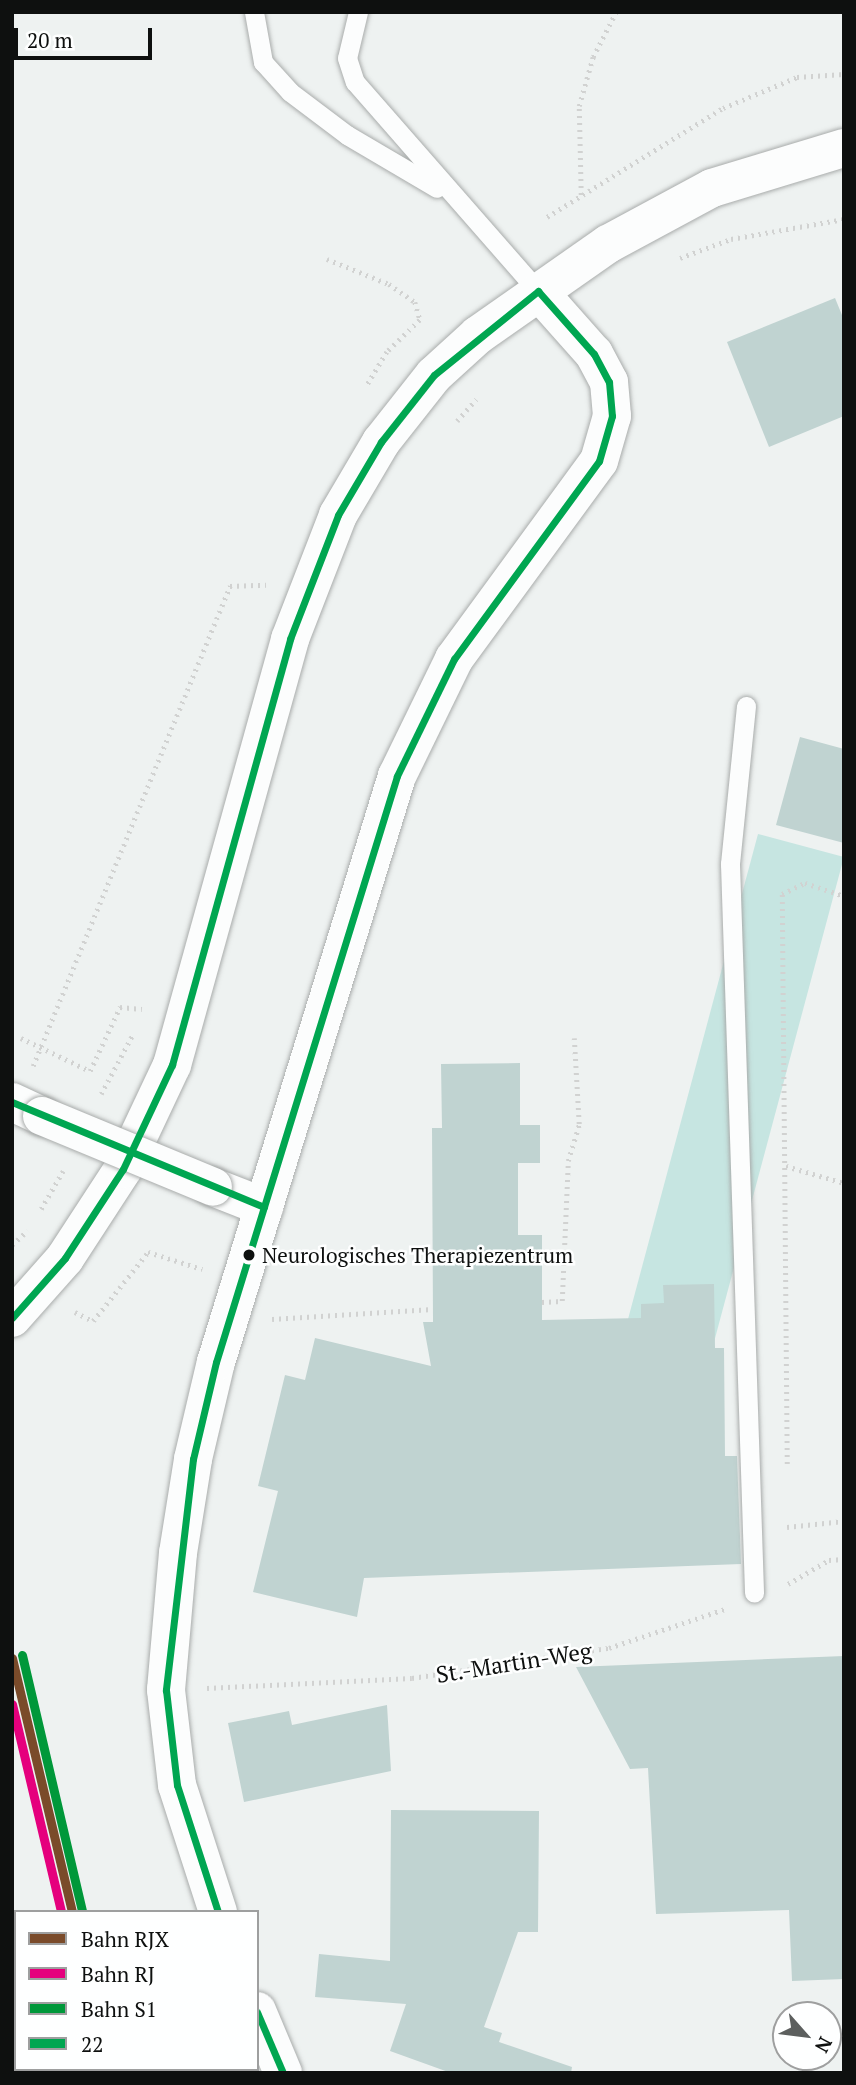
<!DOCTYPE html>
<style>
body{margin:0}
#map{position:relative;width:856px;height:2085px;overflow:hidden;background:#eef2f1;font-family:"PT Serif",serif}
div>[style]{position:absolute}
.green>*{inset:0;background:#c6e5e1;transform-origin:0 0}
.building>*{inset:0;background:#c0d3d1}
.path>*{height:4.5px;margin-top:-2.25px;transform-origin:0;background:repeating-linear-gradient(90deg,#d1d2d1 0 2px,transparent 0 7px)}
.roads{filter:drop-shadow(0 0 2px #a9acab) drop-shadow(0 0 2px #a9acab)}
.lane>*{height:19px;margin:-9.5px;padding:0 9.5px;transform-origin:9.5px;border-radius:9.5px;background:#fcfdfd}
.street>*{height:38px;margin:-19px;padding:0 19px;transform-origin:19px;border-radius:19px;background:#fcfdfd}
.primary>*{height:38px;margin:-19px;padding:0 19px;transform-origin:19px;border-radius:19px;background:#fcfdfd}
.bridges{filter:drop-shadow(0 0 2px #a9acab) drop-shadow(0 0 2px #a9acab)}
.street-bridge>*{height:38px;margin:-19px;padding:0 19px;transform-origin:19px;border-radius:19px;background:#fcfdfd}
.bus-1>*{height:7px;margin:-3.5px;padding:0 3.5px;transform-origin:3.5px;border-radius:3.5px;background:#00a651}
.rail-1>*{height:9px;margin:-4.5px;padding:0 4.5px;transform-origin:4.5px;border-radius:4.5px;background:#7a4b2a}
.rail-2>*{height:9px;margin:-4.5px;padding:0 4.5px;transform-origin:4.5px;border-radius:4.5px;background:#e5007d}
.rail-3>*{height:9px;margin:-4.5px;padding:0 4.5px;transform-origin:4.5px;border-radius:4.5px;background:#00983a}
.dots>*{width:19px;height:19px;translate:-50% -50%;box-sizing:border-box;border:4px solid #feffff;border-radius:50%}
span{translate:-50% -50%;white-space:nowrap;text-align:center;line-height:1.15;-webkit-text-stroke:5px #feffff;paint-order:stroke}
.bus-label{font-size:21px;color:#0e100f}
.left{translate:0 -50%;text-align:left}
.street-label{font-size:23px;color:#0e100f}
.frame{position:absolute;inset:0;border:14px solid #0e100f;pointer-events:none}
.legend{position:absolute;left:14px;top:1910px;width:245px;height:161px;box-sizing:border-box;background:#feffff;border:2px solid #9e9f9f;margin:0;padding:9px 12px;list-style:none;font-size:21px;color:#0e100f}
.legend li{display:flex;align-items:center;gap:14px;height:35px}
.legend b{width:35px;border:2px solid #9e9f9f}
.north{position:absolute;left:772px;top:2001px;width:70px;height:70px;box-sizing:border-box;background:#feffff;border:2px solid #9e9f9f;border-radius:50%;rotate:118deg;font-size:19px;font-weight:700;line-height:28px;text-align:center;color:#0e100f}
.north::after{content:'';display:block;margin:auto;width:24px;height:32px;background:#5c5f5e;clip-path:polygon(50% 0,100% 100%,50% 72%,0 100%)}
.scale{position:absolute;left:14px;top:28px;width:138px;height:32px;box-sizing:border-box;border:4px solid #0e100f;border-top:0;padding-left:9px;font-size:21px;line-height:24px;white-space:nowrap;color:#0e100f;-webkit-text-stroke:5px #feffff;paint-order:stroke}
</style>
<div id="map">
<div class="green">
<div style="left:758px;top:834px;width:89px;height:717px;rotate:15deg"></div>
</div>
<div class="building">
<div style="clip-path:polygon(835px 298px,844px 320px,844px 416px,769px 447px,727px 342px)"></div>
<div style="clip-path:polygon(800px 737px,844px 749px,844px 843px,776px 825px)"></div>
<div style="clip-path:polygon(520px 1063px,520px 1125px,540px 1125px,540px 1163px,518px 1163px,518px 1235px,542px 1235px,542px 1320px,641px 1318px,641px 1304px,664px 1303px,663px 1285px,714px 1284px,715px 1348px,724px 1348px,725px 1456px,737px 1456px,741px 1564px,364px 1578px,357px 1617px,253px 1592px,278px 1491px,258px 1486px,285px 1375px,305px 1380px,315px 1338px,431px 1366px,423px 1322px,433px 1322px,432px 1128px,442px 1128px,441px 1064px)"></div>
<div style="clip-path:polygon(844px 1656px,844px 1979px,792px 1981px,789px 1910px,656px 1914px,648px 1768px,630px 1769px,576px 1667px)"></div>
<div style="clip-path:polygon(387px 1705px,391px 1771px,244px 1802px,228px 1723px,289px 1711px,292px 1725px)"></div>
<div style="clip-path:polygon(391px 1810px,539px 1811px,538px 1932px,518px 1932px,484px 2027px,502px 2033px,499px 2042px,572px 2067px,571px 2073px,451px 2073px,390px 2051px,406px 2004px,315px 1997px,319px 1954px,390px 1961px)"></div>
</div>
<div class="path">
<div style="left:581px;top:195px;width:89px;rotate:-91.3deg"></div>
<div style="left:579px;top:106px;width:51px;rotate:-74.1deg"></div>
<div style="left:593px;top:57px;width:51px;rotate:-62.9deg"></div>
<div style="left:547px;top:217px;width:207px;rotate:-31.8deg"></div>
<div style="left:723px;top:108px;width:80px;rotate:-22.7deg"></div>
<div style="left:797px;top:77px;width:47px;rotate:-3.7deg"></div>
<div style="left:680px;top:258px;width:54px;rotate:-20.4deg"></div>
<div style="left:731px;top:239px;width:115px;rotate:-10deg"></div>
<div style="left:327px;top:259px;width:67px;rotate:22deg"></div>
<div style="left:389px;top:284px;width:32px;rotate:35deg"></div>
<div style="left:415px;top:302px;width:19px;rotate:74deg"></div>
<div style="left:420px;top:320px;width:46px;rotate:135.9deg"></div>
<div style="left:387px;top:352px;width:41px;rotate:121deg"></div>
<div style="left:457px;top:421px;width:29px;rotate:-49deg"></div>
<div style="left:21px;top:1038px;width:76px;rotate:25.6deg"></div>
<div style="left:90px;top:1071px;width:71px;rotate:-64.9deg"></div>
<div style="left:120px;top:1007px;width:22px;rotate:5deg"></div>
<div style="left:33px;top:1066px;width:519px;rotate:-67.69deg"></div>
<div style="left:230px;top:586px;width:36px;rotate:-2deg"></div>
<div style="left:101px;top:1094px;width:68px;rotate:-61.9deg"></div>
<div style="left:786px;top:1166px;width:60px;rotate:16.3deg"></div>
<div style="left:41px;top:1209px;width:44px;rotate:-59.9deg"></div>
<div style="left:12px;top:1245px;width:21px;rotate:-43deg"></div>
<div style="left:542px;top:1302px;width:20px;rotate:-3deg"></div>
<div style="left:562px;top:1301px;width:140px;rotate:-87.5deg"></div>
<div style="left:568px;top:1161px;width:39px;rotate:-73deg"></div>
<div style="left:579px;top:1124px;width:86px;rotate:-93.3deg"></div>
<div style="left:75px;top:1312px;width:20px;rotate:27deg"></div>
<div style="left:93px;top:1321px;width:88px;rotate:-51.4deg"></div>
<div style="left:148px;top:1252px;width:57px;rotate:17.5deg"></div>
<div style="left:272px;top:1319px;width:161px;rotate:-3.6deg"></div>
<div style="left:787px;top:1464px;width:570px;rotate:-90.5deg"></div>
<div style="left:782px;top:894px;width:25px;rotate:-26deg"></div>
<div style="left:805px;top:883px;width:41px;rotate:18.4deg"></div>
<div style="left:787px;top:1527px;width:57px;rotate:-6deg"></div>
<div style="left:788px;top:1584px;width:48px;rotate:-30.3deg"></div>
<div style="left:829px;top:1560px;width:15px;rotate:-4deg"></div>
<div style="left:207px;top:1688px;width:205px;rotate:-2.8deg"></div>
<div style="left:412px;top:1678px;width:199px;rotate:-8.7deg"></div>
<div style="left:609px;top:1648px;width:122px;rotate:-18.6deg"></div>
</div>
<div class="roads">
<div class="lane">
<div style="left:254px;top:12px;width:51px;rotate:79.8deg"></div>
<div style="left:263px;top:62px;width:40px;rotate:48deg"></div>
<div style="left:290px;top:92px;width:71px;rotate:37deg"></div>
<div style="left:347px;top:135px;width:104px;rotate:30.5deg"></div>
<div style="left:358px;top:12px;width:47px;rotate:103.4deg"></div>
<div style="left:347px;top:58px;width:25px;rotate:72deg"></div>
<div style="left:355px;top:82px;width:278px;rotate:48.8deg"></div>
<div style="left:746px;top:706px;width:159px;rotate:95.8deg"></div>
<div style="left:730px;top:864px;width:729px;rotate:88.11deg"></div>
</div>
<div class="street">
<div style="left:12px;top:1102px;width:33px;rotate:25deg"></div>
<div style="left:213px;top:1187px;width:55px;rotate:21.4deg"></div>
<div style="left:218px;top:1912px;width:133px;rotate:-107.9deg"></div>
<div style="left:177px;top:1785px;width:96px;rotate:-96.6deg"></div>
<div style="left:166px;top:1690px;width:138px;rotate:-85deg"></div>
<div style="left:178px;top:1553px;width:95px;rotate:-80.9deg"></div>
<div style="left:193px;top:1459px;width:100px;rotate:-76.7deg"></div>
<div style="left:216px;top:1362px;width:613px;rotate:-72.84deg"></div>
<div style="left:397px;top:776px;width:130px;rotate:-64deg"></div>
<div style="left:454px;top:659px;width:245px;rotate:-53.8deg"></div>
<div style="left:599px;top:461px;width:47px;rotate:-73.9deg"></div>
<div style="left:612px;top:416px;width:34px;rotate:-95deg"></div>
<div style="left:609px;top:382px;width:32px;rotate:-118deg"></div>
<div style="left:594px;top:354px;width:84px;rotate:-131.6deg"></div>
<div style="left:257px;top:2011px;width:67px;rotate:67.2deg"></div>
</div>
<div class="primary">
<div style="left:12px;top:1318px;width:80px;rotate:-48.5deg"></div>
<div style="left:65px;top:1258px;width:106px;rotate:-56.9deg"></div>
<div style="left:123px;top:1169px;width:115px;rotate:-64.8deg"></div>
<div style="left:172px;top:1065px;width:442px;rotate:-74.5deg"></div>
<div style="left:290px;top:639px;width:133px;rotate:-68.8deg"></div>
<div style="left:338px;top:515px;width:85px;rotate:-59.5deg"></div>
<div style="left:381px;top:442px;width:85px;rotate:-51.7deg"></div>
<div style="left:434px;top:375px;width:59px;rotate:-42.3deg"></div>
<div style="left:478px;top:335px;width:159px;rotate:-35deg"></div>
<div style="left:608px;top:244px;width:118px;rotate:-28.3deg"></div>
<div style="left:712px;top:188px;width:138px;rotate:-16.9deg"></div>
</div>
</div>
<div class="bridges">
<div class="street-bridge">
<div style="left:42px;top:1116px;width:185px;rotate:22.5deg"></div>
</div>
</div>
<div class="bus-1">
<div style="left:12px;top:1102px;width:273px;rotate:22.6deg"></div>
<div style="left:12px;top:1318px;width:80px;rotate:-48.5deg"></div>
<div style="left:65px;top:1258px;width:106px;rotate:-56.9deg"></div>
<div style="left:123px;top:1169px;width:115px;rotate:-64.8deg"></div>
<div style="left:172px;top:1065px;width:442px;rotate:-74.5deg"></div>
<div style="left:290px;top:639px;width:133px;rotate:-68.8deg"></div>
<div style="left:338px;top:515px;width:85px;rotate:-59.5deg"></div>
<div style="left:381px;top:442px;width:85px;rotate:-51.7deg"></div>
<div style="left:434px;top:375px;width:134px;rotate:-38.9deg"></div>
<div style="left:538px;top:291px;width:84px;rotate:48.4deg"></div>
<div style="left:594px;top:354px;width:32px;rotate:62deg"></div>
<div style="left:609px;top:382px;width:34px;rotate:85deg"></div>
<div style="left:612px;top:416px;width:47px;rotate:106.1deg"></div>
<div style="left:599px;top:461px;width:245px;rotate:126.2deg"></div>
<div style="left:454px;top:659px;width:130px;rotate:116deg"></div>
<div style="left:397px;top:776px;width:613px;rotate:107.16deg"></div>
<div style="left:216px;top:1362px;width:100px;rotate:103.3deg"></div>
<div style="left:193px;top:1459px;width:233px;rotate:96.7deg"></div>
<div style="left:166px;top:1690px;width:96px;rotate:83.4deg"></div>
<div style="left:177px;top:1785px;width:133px;rotate:72.1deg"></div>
<div style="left:257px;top:2012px;width:66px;rotate:66.9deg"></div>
</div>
<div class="rail-1">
<div style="left:12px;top:1658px;width:261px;rotate:76.7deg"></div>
</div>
<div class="rail-2">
<div style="left:12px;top:1704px;width:214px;rotate:76.7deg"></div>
</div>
<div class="rail-3">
<div style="left:22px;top:1655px;width:262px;rotate:76.8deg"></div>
</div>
<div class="dots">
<div style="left:249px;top:1255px;background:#0e100f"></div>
</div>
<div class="bus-label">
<span class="left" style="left:262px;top:1255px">Neurologisches Therapiezentrum</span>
</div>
<div class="street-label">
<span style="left:514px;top:1663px;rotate:-9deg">St.-Martin-Weg</span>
</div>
<div class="frame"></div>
<ul class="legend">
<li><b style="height:9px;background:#7a4b2a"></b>Bahn RJX</li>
<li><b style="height:9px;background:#e5007d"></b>Bahn RJ</li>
<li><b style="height:9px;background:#00983a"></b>Bahn S1</li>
<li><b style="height:9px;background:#00a651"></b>22</li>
</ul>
<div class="north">N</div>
<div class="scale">20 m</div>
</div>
